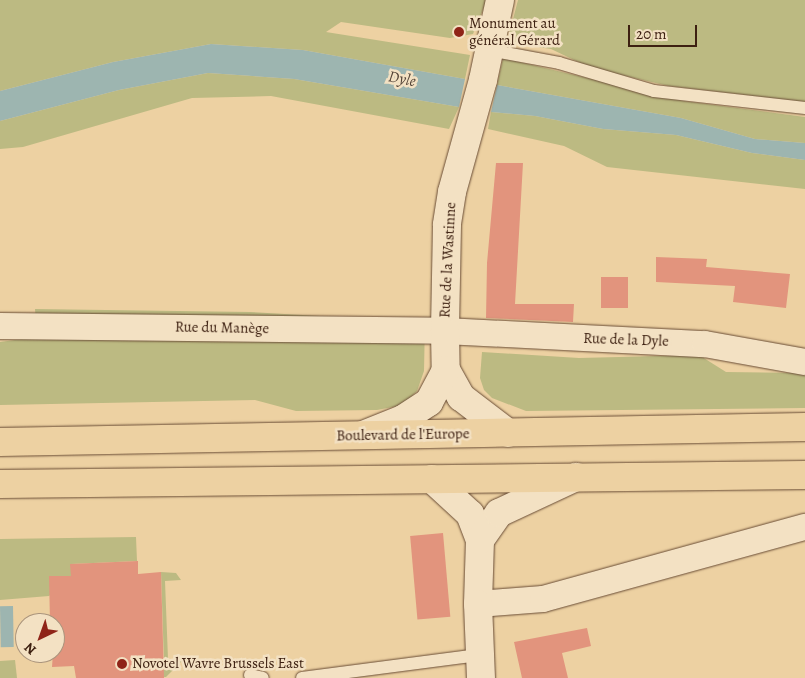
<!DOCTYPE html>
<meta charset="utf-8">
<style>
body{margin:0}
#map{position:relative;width:805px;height:678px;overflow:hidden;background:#edd1a2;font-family:Alegreya,serif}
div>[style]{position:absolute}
.green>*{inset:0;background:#bcba82}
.water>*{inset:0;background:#9db5b0;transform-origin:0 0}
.building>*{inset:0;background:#e2947d;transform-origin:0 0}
.roads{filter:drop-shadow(0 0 1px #694c35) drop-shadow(0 0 1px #694c35)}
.lane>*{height:12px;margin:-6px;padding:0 6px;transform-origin:6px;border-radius:6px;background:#f3e1c3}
.street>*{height:26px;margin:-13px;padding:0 13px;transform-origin:13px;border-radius:13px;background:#f3e1c3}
.secondary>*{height:28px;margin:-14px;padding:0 14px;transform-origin:14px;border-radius:14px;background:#f3e1c3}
.highway>*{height:28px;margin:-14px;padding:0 14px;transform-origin:14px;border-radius:14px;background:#edd1a2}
.dots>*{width:14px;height:14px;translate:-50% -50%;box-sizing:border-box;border:2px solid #f3e1c3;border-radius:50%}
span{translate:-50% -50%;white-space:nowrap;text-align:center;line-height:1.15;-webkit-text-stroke:5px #f3e1c3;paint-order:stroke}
.poi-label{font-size:15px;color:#3d2011}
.left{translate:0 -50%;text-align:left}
.street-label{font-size:15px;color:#3d2011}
.water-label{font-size:16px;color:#554539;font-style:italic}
.north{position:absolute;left:15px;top:613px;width:50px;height:50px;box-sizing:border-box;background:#f3e1c3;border:1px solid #aa947c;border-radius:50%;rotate:222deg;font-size:14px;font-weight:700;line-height:20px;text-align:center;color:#3d2011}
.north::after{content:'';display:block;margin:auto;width:18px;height:22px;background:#8f2418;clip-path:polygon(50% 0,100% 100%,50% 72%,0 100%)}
.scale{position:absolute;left:628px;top:25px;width:69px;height:22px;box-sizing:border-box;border:2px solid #3d2011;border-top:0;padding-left:6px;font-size:15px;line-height:18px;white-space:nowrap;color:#3d2011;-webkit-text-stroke:4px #f3e1c3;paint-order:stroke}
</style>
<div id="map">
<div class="green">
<div style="clip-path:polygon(0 0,487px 0,473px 34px,450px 38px,341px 22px,326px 32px,470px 55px,465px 79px,303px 50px,211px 44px,113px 62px,0 91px)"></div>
<div style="clip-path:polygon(518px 0,805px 0,805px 102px,669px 86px,591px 68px,551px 49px,507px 42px)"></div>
<div style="clip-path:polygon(503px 58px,684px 101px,805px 117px,805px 143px,755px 139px,681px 118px,497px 85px)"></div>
<div style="clip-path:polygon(208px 73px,294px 79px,459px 107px,449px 129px,271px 96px,192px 98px,23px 147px,0 149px,0 121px,119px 90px)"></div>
<div style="clip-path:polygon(491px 112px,535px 116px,603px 129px,676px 135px,752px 153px,805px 160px,805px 189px,607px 167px,564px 146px,488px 129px)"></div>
<div style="clip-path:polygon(35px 309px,250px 312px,425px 322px,424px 371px,417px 391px,403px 405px,377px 410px,296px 411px,255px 400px,0 405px,0 342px,37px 337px)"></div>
<div style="clip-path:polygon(482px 352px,579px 358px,699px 355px,726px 372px,805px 373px,805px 408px,526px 411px,492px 398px,484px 390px,480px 378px)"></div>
<div style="clip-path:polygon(136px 537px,137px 561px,71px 564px,71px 576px,49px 596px,0 600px,0 539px)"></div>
<div style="clip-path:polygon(161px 572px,176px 573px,181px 580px,165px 581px,168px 659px,184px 659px,166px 677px,146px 678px,143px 663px,164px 662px)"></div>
<div style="clip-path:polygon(15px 660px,17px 678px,0 678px,0 661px)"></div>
</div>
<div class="water">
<div style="clip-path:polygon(211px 44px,303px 50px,465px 79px,459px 107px,294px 79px,208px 73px,119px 90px,0 121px,0 91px,113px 62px)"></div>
<div style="clip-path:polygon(497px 85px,681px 118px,755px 139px,805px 143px,805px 160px,752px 153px,676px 135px,603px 129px,535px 116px,491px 112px)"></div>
<div style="left:13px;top:606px;width:41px;height:13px;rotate:89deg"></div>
</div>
<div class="building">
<div style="clip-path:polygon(496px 163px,523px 163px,515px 304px,574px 304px,573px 322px,486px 318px,487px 263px)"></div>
<div style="clip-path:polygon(656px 257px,707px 259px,706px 267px,790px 274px,786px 308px,733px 302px,735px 286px,656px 282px)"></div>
<div style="left:601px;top:277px;width:27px;height:31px"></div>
<div style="left:443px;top:533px;width:84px;height:33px;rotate:85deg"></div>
<div style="clip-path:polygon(138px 561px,138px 574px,161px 572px,164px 678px,76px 678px,74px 666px,52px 667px,55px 623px,50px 623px,49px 576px,71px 576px,70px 564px)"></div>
<div style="clip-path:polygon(587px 628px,591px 646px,562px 653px,568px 678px,522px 678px,514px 642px)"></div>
</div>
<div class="roads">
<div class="lane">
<div style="left:489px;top:50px;width:71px;rotate:10.5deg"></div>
<div style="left:559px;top:63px;width:99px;rotate:16.4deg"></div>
<div style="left:654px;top:91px;width:152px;rotate:6.4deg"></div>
<div style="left:250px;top:675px;width:13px;rotate:13deg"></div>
<div style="left:302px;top:678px;width:178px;rotate:-7.4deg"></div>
</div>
<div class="street">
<div style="left:0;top:326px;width:445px;rotate:0.6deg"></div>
<div style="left:445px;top:331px;width:260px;rotate:2.9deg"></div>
<div style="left:705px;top:344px;width:102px;rotate:10.2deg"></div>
<div style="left:478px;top:604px;width:65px;rotate:-4.4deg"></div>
<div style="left:543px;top:599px;width:272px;rotate:-15.4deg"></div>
</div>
<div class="secondary">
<div style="left:500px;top:0;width:82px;rotate:102deg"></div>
<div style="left:483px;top:80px;width:116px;rotate:105.5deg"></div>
<div style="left:452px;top:192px;width:33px;rotate:99deg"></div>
<div style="left:447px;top:225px;width:106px;rotate:91.1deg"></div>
<div style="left:445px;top:331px;width:39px;rotate:89deg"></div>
<div style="left:446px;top:370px;width:31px;rotate:61deg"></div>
<div style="left:461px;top:397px;width:59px;rotate:37.5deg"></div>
<div style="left:363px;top:435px;width:43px;rotate:-21.8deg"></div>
<div style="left:403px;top:419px;width:31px;rotate:-33deg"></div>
<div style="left:429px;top:402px;width:36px;rotate:-62deg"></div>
<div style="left:432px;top:479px;width:52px;rotate:42.6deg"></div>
<div style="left:470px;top:514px;width:28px;rotate:69deg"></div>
<div style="left:480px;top:540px;width:64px;rotate:91.8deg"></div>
<div style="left:478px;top:604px;width:74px;rotate:87.7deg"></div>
<div style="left:480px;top:540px;width:33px;rotate:-55deg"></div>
<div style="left:499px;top:513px;width:85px;rotate:-25.1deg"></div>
</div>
<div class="highway">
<div style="left:0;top:442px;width:805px;rotate:-1.07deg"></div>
<div style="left:0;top:484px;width:805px;rotate:-0.64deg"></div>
</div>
</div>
<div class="dots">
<div style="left:459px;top:32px;background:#8f2418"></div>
<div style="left:122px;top:664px;background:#8f2418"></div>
</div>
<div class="poi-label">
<span class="left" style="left:469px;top:32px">Monument au<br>général Gérard</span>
<span class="left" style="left:132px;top:664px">Novotel Wavre Brussels East</span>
</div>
<div class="street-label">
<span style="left:448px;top:260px;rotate:-87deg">Rue de la Wastinne</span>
<span style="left:222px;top:328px;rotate:1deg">Rue du Manège</span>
<span style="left:626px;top:340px;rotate:2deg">Rue de la Dyle</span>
<span style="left:403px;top:435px;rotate:-1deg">Boulevard de l'Europe</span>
</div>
<div class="water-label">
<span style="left:402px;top:79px;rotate:11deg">Dyle</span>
</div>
<div class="north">N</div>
<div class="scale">20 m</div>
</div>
